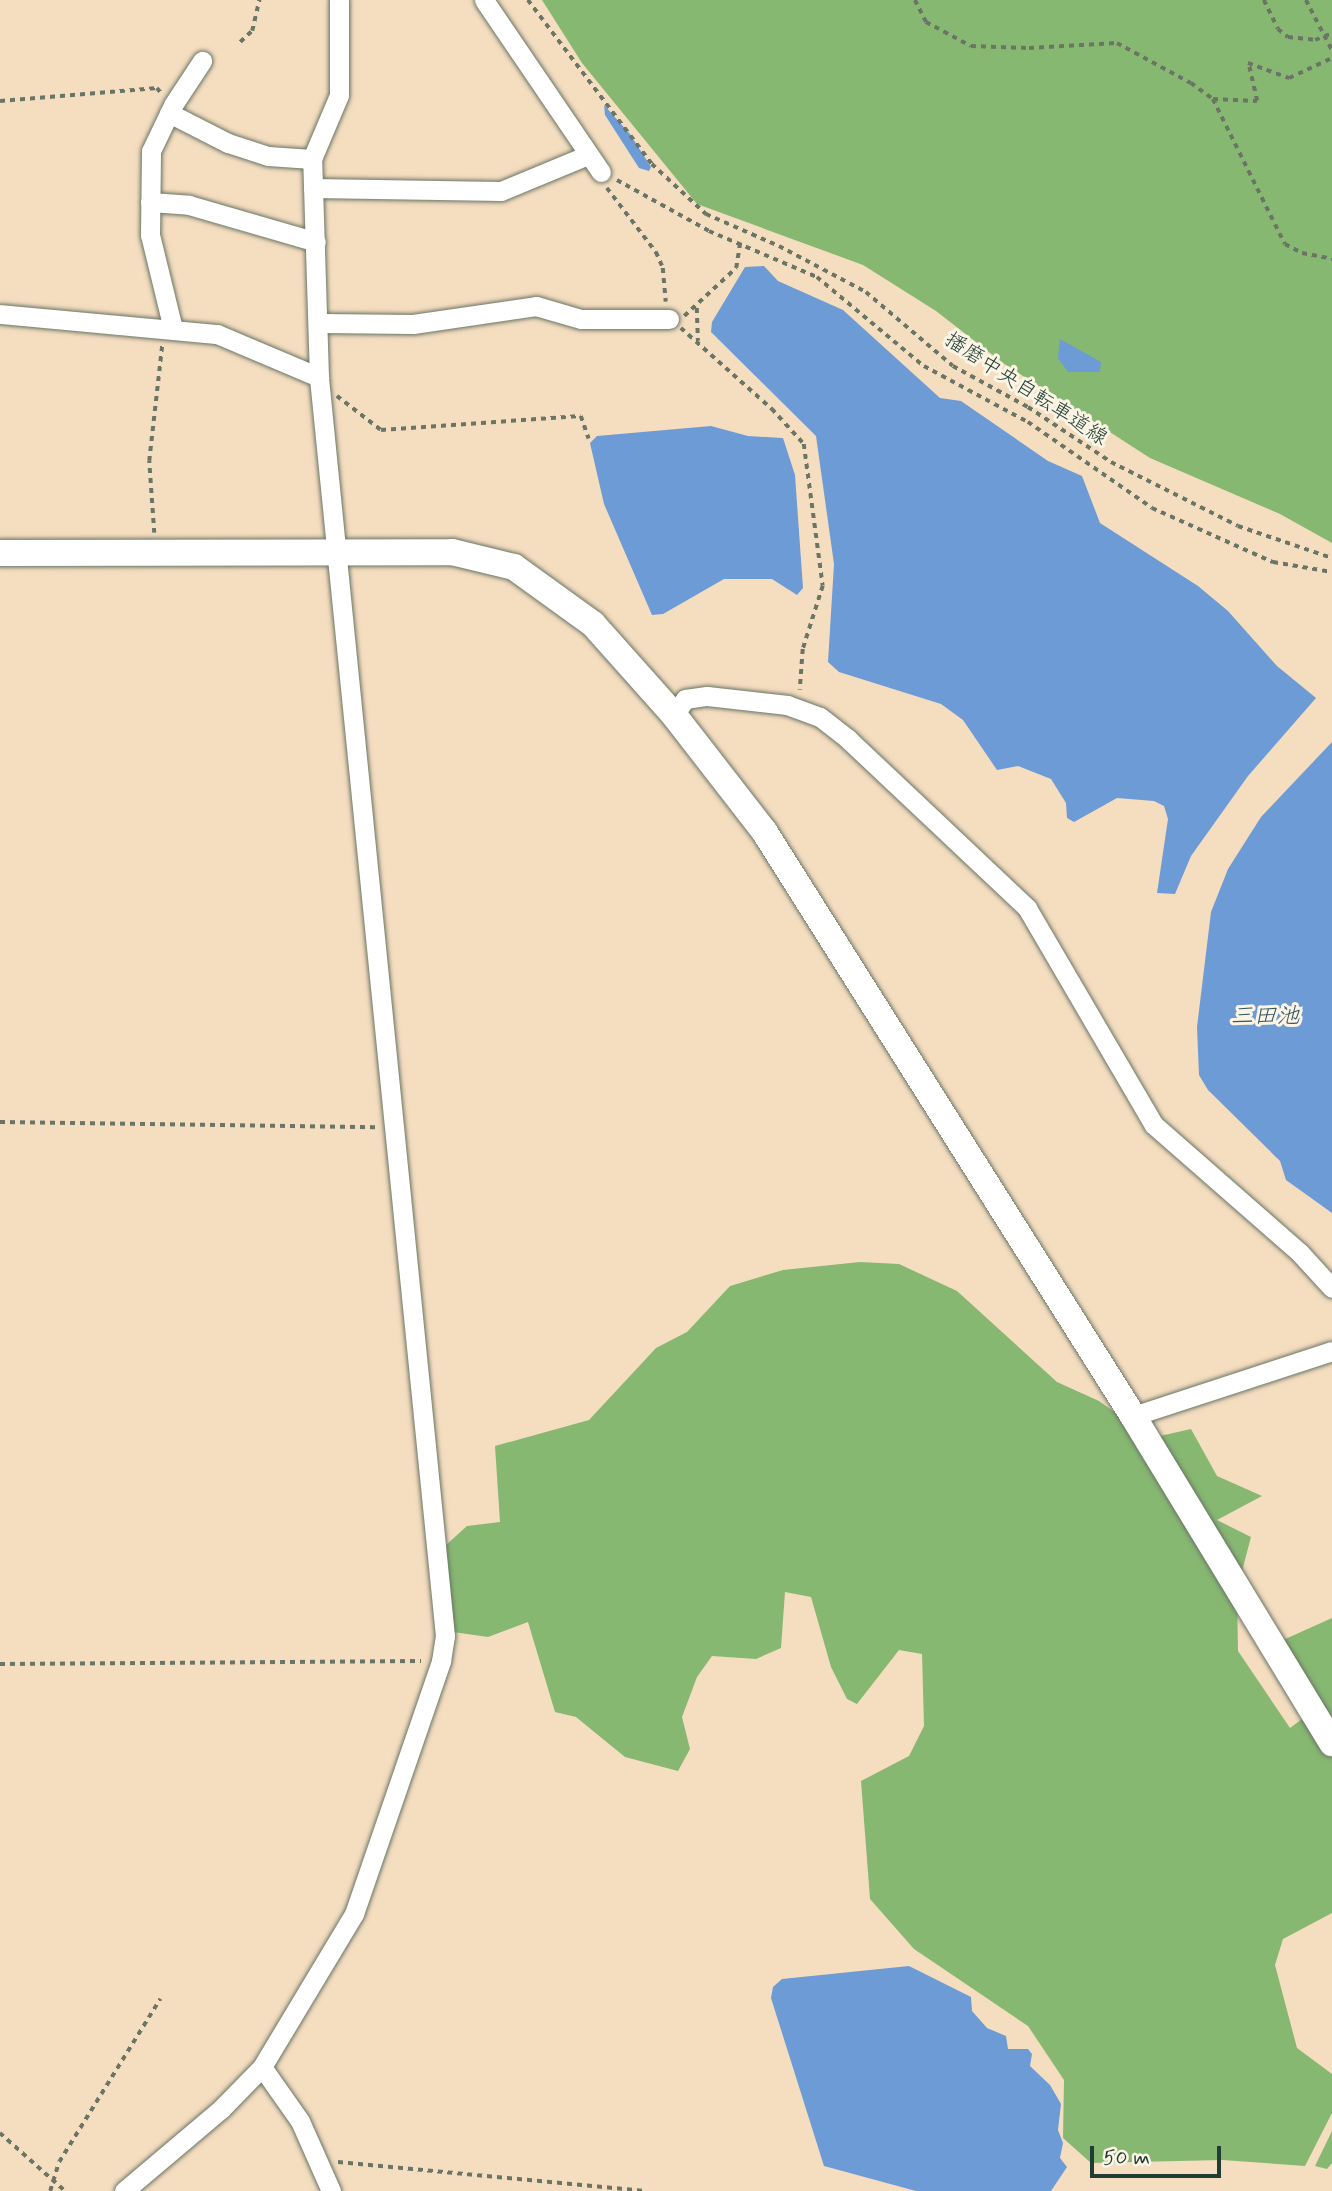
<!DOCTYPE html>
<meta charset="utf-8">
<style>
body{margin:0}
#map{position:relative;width:1332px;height:2191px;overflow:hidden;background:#f5ddc0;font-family:Mynerve,"Klee One",sans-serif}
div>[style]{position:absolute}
.forest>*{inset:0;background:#87b872}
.water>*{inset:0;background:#6d9bd5}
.path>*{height:3.5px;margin-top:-1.75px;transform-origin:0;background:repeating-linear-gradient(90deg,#6a7565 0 5px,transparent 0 10px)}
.roads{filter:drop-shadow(0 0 2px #6a7565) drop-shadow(0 0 2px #6a7565)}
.street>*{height:19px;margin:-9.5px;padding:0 9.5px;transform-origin:9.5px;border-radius:9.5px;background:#fff}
.secondary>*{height:26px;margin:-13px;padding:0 13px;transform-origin:13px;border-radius:13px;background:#fff}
span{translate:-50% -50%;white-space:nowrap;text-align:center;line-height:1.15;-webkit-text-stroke:6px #fcf5e5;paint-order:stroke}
.street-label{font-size:21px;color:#1f3d34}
.water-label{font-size:23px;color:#365964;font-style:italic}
.scale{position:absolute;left:1090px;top:2146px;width:131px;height:32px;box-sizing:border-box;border:4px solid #1f3d34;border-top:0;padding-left:9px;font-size:21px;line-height:24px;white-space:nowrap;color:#1f3d34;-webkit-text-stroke:5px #fcf5e5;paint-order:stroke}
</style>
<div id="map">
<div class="forest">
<div style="clip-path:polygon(542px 0,1332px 0,1332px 543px,1280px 514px,1150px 458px,1003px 363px,936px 311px,863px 265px,697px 204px,582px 63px)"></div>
<div style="clip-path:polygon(860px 1262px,899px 1264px,957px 1291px,1057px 1382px,1099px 1401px,1151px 1438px,1191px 1429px,1217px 1476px,1262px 1496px,1217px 1520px,1251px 1537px,1237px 1590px,1238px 1651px,1290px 1728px,1318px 1707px,1283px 1640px,1332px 1618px,1332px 1913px,1283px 1939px,1275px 1965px,1297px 2048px,1332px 2074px,1332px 2113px,1305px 2166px,1222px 2160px,1091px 2163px,1063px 2138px,1064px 2080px,1028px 2026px,914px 1949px,870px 1899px,861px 1781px,909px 1756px,924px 1726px,922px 1654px,899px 1650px,857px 1704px,847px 1699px,831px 1667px,811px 1597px,785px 1592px,781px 1648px,756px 1659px,712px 1656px,697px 1677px,682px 1717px,690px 1749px,678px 1771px,625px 1757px,576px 1717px,555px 1712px,528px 1622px,488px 1637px,453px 1632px,446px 1545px,467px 1526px,500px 1522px,495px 1446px,589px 1420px,656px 1348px,687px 1332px,730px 1286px,783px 1270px)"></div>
<div style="clip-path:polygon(1332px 2131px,1332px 2163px,1327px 2169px,1315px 2166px)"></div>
</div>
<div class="water">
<div style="clip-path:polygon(604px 105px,630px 134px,651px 167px,649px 171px,639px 168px,605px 115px)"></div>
<div style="clip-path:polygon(764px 266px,778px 281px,843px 310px,940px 398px,961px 401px,1048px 461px,1082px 476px,1100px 523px,1198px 586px,1228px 611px,1277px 666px,1316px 698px,1248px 776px,1191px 856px,1175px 894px,1157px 893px,1168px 819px,1164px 806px,1154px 801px,1117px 798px,1074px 822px,1067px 818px,1066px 803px,1051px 779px,1018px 766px,997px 770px,963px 720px,941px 704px,839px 672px,828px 662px,834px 564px,816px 436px,711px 332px,712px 322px,745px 267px)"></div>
<div style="clip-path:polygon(1060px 339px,1101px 362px,1100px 372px,1068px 372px,1058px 358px)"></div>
<div style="clip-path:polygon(711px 426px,748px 436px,783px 438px,795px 475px,803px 588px,797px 595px,772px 579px,724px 579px,663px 614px,652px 615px,604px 504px,590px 443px,597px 436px)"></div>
<div style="clip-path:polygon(1332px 742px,1332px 1213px,1286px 1180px,1280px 1161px,1208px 1090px,1199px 1075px,1197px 1027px,1211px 912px,1228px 869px,1261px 817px)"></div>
<div style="clip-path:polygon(909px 1966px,971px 1997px,972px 2011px,987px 2028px,1006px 2036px,1008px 2049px,1028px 2049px,1032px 2054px,1030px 2066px,1050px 2085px,1061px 2104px,1058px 2130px,1063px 2143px,1060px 2158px,1067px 2167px,1051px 2191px,916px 2191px,824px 2166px,771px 1998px,773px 1987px,782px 1979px)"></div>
</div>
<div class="path">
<div style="left:528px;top:0;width:206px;rotate:52.9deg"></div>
<div style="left:652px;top:164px;width:74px;rotate:42.8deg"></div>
<div style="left:706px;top:214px;width:80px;rotate:23.7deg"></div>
<div style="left:779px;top:246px;width:98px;rotate:27.9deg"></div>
<div style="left:866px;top:292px;width:114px;rotate:40.4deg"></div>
<div style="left:953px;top:366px;width:85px;rotate:28.7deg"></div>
<div style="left:1028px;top:407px;width:100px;rotate:33.5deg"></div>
<div style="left:1111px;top:462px;width:142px;rotate:26.7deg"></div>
<div style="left:1238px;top:526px;width:99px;rotate:18.8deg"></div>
<div style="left:915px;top:0;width:25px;rotate:63deg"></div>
<div style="left:926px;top:22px;width:51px;rotate:28.1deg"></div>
<div style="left:971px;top:46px;width:58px;rotate:2deg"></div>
<div style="left:1029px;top:48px;width:88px;rotate:-3.3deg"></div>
<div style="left:1117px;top:43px;width:84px;rotate:28.4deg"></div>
<div style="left:1191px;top:83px;width:27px;rotate:36deg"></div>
<div style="left:1213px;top:99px;width:162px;rotate:63.6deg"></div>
<div style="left:1285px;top:244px;width:19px;rotate:28deg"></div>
<div style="left:1302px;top:253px;width:31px;rotate:11deg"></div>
<div style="left:1264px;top:0;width:32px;rotate:64deg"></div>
<div style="left:1278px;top:29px;width:13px;rotate:39deg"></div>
<div style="left:1288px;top:37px;width:27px;rotate:6deg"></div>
<div style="left:1315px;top:40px;width:18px;rotate:-22deg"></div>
<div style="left:1306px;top:0;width:56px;rotate:62.5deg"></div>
<div style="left:240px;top:42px;width:16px;rotate:-43deg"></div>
<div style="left:252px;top:31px;width:32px;rotate:-77deg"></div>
<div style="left:1213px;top:99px;width:44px;rotate:2.6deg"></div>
<div style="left:1257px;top:101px;width:39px;rotate:-103deg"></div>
<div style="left:1248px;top:63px;width:44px;rotate:20.1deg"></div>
<div style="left:1289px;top:78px;width:47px;rotate:-24.9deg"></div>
<div style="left:0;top:101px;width:158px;rotate:-4.7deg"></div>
<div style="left:157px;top:88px;width:8px;rotate:50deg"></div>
<div style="left:617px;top:180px;width:105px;rotate:29deg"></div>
<div style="left:709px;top:231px;width:117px;rotate:23.1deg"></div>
<div style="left:817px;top:277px;width:139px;rotate:39.8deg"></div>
<div style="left:924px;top:366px;width:118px;rotate:28.3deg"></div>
<div style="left:1028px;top:422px;width:151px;rotate:34.7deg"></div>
<div style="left:1152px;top:508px;width:133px;rotate:24.1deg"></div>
<div style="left:1273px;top:562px;width:60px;rotate:9.6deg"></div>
<div style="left:607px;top:188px;width:81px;rotate:52.6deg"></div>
<div style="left:656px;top:252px;width:17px;rotate:66deg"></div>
<div style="left:663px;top:268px;width:34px;rotate:85deg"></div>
<div style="left:697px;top:308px;width:33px;rotate:88deg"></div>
<div style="left:684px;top:316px;width:71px;rotate:-42.7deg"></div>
<div style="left:736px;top:268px;width:25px;rotate:-81deg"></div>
<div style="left:681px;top:328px;width:122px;rotate:41.7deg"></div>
<div style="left:772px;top:409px;width:47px;rotate:47.6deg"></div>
<div style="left:804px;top:444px;width:143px;rotate:82.4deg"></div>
<div style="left:823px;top:586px;width:66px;rotate:107.6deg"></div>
<div style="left:803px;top:649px;width:41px;rotate:94.2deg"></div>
<div style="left:337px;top:396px;width:56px;rotate:37.7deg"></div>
<div style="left:381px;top:430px;width:200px;rotate:-4deg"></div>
<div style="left:581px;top:416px;width:24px;rotate:71deg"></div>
<div style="left:154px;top:533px;width:72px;rotate:-94deg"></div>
<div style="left:149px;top:461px;width:116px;rotate:-83.6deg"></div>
<div style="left:0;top:1122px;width:376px;rotate:0.8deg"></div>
<div style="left:0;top:1664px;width:421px;rotate:-0.4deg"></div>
<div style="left:0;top:2133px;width:87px;rotate:41.7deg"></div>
<div style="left:338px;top:2162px;width:306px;rotate:5.4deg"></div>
<div style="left:50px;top:2191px;width:30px;rotate:-73deg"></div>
<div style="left:59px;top:2162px;width:192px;rotate:-58.2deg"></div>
</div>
<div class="roads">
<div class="street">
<div style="left:484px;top:0;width:208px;rotate:55.8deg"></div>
<div style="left:169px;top:113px;width:66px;rotate:27deg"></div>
<div style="left:228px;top:143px;width:42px;rotate:18deg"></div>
<div style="left:268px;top:156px;width:44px;rotate:3.9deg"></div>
<div style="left:313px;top:188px;width:188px;rotate:0.9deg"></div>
<div style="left:501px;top:191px;width:94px;rotate:-22.5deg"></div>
<div style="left:150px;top:202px;width:39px;rotate:4deg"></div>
<div style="left:189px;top:205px;width:132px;rotate:16.2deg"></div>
<div style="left:0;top:314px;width:218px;rotate:5.3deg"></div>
<div style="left:217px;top:334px;width:111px;rotate:22.9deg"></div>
<div style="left:321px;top:323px;width:92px;rotate:0.6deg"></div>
<div style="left:413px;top:324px;width:124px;rotate:-8.3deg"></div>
<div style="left:536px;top:306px;width:47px;rotate:16.1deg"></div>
<div style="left:581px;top:319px;width:88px"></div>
<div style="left:173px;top:329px;width:97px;rotate:-103.7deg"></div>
<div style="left:150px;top:235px;width:84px;rotate:-89.3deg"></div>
<div style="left:151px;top:151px;width:51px;rotate:-64.4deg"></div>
<div style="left:173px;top:105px;width:53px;rotate:-56.6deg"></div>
<div style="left:674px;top:715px;width:19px;rotate:-55deg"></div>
<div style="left:685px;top:699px;width:22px;rotate:-8deg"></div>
<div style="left:707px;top:696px;width:81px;rotate:6.4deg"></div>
<div style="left:787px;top:705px;width:35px;rotate:20deg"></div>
<div style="left:820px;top:717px;width:37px;rotate:38deg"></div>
<div style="left:849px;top:740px;width:245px;rotate:43.3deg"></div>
<div style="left:1027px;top:908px;width:251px;rotate:59.7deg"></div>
<div style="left:1154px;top:1125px;width:194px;rotate:41.2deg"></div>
<div style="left:1300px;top:1253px;width:47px;rotate:47.6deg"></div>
<div style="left:1133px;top:1416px;width:209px;rotate:-18.1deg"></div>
<div style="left:262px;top:2067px;width:66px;rotate:54.9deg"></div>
<div style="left:300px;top:2121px;width:77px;rotate:66.1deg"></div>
<div style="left:124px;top:2191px;width:127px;rotate:-40.2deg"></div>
<div style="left:221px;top:2109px;width:59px;rotate:-45.7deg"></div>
<div style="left:262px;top:2067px;width:179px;rotate:-59deg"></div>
<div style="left:354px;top:1914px;width:268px;rotate:-71deg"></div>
<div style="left:441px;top:1661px;width:25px;rotate:-81deg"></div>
<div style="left:445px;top:1636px;width:1265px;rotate:-95.72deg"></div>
<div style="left:319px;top:377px;width:218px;rotate:-91.8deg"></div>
<div style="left:312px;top:159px;width:69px;rotate:-67.1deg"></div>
<div style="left:339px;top:95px;width:95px;rotate:-90deg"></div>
</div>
<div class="secondary">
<div style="left:0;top:553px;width:452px;rotate:-0.1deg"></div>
<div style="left:452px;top:552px;width:64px;rotate:13.6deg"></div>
<div style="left:514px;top:567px;width:97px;rotate:35.8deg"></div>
<div style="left:593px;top:624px;width:122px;rotate:48.3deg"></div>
<div style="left:674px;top:715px;width:147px;rotate:52.2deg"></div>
<div style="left:764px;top:831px;width:692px;rotate:57.76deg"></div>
<div style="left:1133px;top:1416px;width:383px;rotate:58.7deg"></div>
</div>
</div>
<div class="street-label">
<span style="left:1026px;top:389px;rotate:33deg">播磨中央自転車道線</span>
</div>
<div class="water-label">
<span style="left:1265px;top:1017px">三田池</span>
</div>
<div class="scale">50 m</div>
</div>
